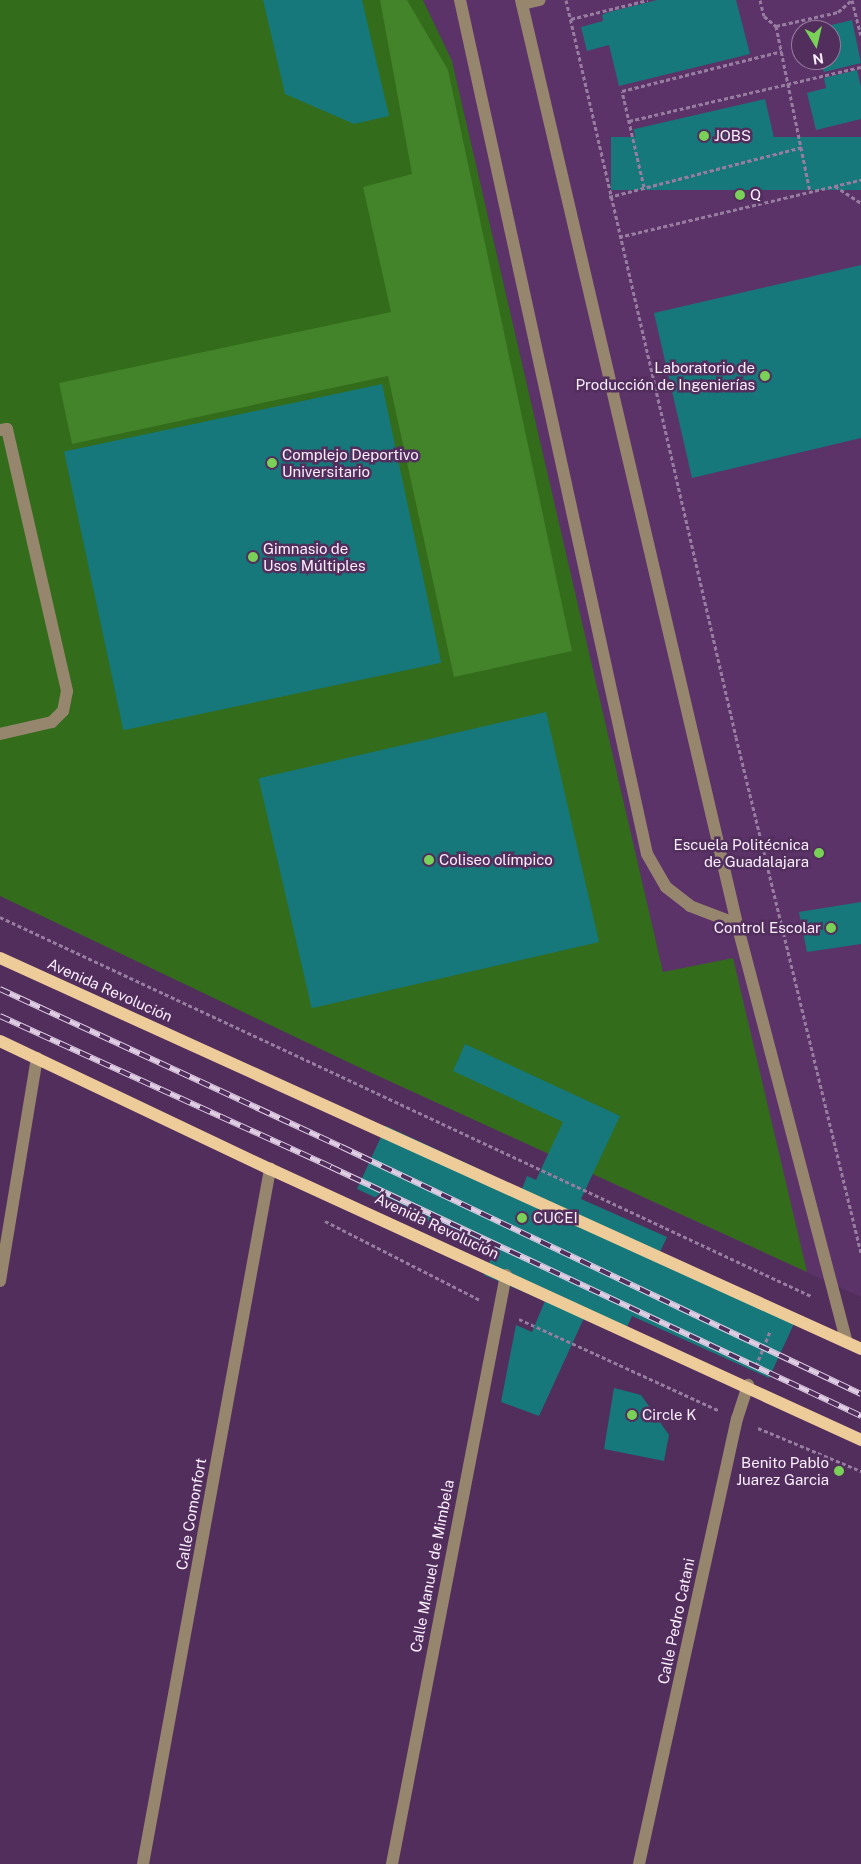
<!DOCTYPE html>
<meta charset="utf-8">
<style>
body{margin:0}
#map{position:relative;width:861px;height:1864px;overflow:hidden;background:#522e5d;font-family:"Public Sans",sans-serif}
div>[style]{position:absolute}
.built>*{inset:0;background:#5c3369}
.green>*{inset:0;background:#336c1a}
.forest>*{inset:0;background:#43832a}
.building>*{inset:0;background:#16787b;transform-origin:0 0}
.path>*{height:3px;margin-top:-1.5px;transform-origin:0;background:repeating-linear-gradient(90deg,#977d9f 0 4px,transparent 0 6.5px)}
.minor>*{height:12px;margin:-6px;padding:0 6px;transform-origin:6px;border-radius:6px;background:#97866e}
.major>*{height:12px;margin:-6px;padding:0 6px;transform-origin:6px;border-radius:6px;background:#ec9}
.rail>*{height:5.5px;margin-top:-2.75px;transform-origin:0;background:repeating-linear-gradient(90deg,#522e5d 0 11px,#dfcee4 0 22px);box-sizing:border-box;border-block:1px solid #dfcee4}
.dots>*{width:14px;height:14px;translate:-50% -50%;box-sizing:border-box;border:2px solid #522e5d;border-radius:50%}
span{translate:-50% -50%;white-space:nowrap;text-align:center;line-height:1.15;-webkit-text-stroke:5px #522e5d;paint-order:stroke}
.poi-label{font-size:15px;color:#faedfe}
.left{translate:0 -50%;text-align:left}
.right{translate:-100% -50%;text-align:right}
.street-label{font-size:15px;color:#faedfe}
.north{position:absolute;left:791px;top:20px;width:50px;height:50px;box-sizing:border-box;background:#522e5d;border:1px solid #957a9d;border-radius:50%;rotate:171deg;font-size:14px;font-weight:700;line-height:20px;text-align:center;color:#faedfe}
.north::after{content:'';display:block;margin:auto;width:18px;height:22px;background:#79d158;clip-path:polygon(50% 0,100% 100%,50% 72%,0 100%)}
</style>
<div id="map">
<div class="built">
<div style="clip-path:polygon(evenodd,423px 0,861px 0,861px 1297px,352px 1064px,446px 1046px,663px 973px,452px 61px,423px 0,801px 30px,831px 30px,831px 60px,801px 60px,801px 30px)"></div>
</div>
<div class="green">
<div style="clip-path:polygon(0 0,423px 0,452px 61px,663px 972px,733px 958px,807px 1272px,352px 1064px,0 896px)"></div>
</div>
<div class="forest">
<div style="clip-path:polygon(380px 0,407px 0,448px 70px,572px 651px,454px 677px,388px 376px,72px 444px,59px 383px,391px 312px,363px 187px,412px 174px)"></div>
</div>
<div class="building">
<div style="clip-path:polygon(263px 0,362px 0,389px 116px,354px 124px,285px 94px)"></div>
<div style="clip-path:polygon(657px 0,736px 0,750px 54px,619px 86px,609px 45px,587px 51px,581px 27px,603px 21px,602px 15px,609px 12px)"></div>
<div style="clip-path:polygon(852px 20px,861px 63px,824px 72px,820px 60px,831px 60px,831px 30px,815px 29px)"></div>
<div style="clip-path:polygon(857px 70px,861px 87px,861px 119px,816px 130px,807px 93px,826px 88px,824px 78px)"></div>
<div style="left:765px;top:99px;width:44px;height:135px;rotate:77deg"></div>
<div style="left:861px;top:137px;width:53px;height:250px;rotate:90deg"></div>
<div style="clip-path:polygon(861px 265px,861px 438px,692px 478px,654px 313px)"></div>
<div style="left:382px;top:384px;width:285px;height:325px;rotate:78deg"></div>
<div style="left:546px;top:712px;width:236px;height:295px;rotate:77deg"></div>
<div style="clip-path:polygon(861px 902px,861px 944px,807px 952px,799px 912px)"></div>
<div style="clip-path:polygon(465px 1044px,620px 1116px,581px 1199px,667px 1237px,660px 1252px,798px 1315px,769px 1378px,632px 1316px,623px 1336px,584px 1318px,539px 1416px,501px 1402px,516px 1325px,532px 1332px,545px 1301px,484px 1275px,494px 1252px,357px 1189px,386px 1126px,522px 1189px,527px 1176px,536px 1180px,563px 1122px,453px 1071px)"></div>
<div style="clip-path:polygon(614px 1388px,641px 1395px,669px 1435px,664px 1461px,604px 1449px)"></div>
</div>
<div class="path">
<div style="left:566px;top:0;width:756px;rotate:77.01deg"></div>
<div style="left:736px;top:737px;width:531px;rotate:76.38deg"></div>
<div style="left:760px;top:0;width:16px;rotate:76deg"></div>
<div style="left:764px;top:16px;width:16px;rotate:40deg"></div>
<div style="left:776px;top:26px;width:169px;rotate:78.4deg"></div>
<div style="left:852px;top:0;width:36px;rotate:76deg"></div>
<div style="left:571px;top:19px;width:79px;rotate:-13.9deg"></div>
<div style="left:776px;top:26px;width:64px;rotate:-12.7deg"></div>
<div style="left:838px;top:12px;width:18px;rotate:-41deg"></div>
<div style="left:629px;top:121px;width:238px;rotate:-13.1deg"></div>
<div style="left:835px;top:186px;width:31px;rotate:33deg"></div>
<div style="left:644px;top:187px;width:98px;rotate:-102.9deg"></div>
<div style="left:622px;top:91px;width:165px;rotate:-14deg"></div>
<div style="left:609px;top:197px;width:199px;rotate:-14.5deg"></div>
<div style="left:619px;top:237px;width:249px;rotate:-13.3deg"></div>
<div style="left:0;top:917px;width:895px;rotate:25.05deg"></div>
<div style="left:325px;top:1221px;width:174px;rotate:27deg"></div>
<div style="left:519px;top:1319px;width:219px;rotate:24.6deg"></div>
<div style="left:756px;top:1366px;width:37px;rotate:-68deg"></div>
<div style="left:758px;top:1428px;width:112px;rotate:22.7deg"></div>
</div>
<div class="minor">
<div style="left:460px;top:0;width:874px;rotate:77.65deg"></div>
<div style="left:647px;top:854px;width:38px;rotate:60deg"></div>
<div style="left:666px;top:887px;width:31px;rotate:38deg"></div>
<div style="left:690px;top:906px;width:50px;rotate:21deg"></div>
<div style="left:521px;top:0;width:949px;rotate:76.84deg"></div>
<div style="left:737px;top:924px;width:432px;rotate:75.3deg"></div>
<div style="left:522px;top:4px;width:18px;rotate:-13deg"></div>
<div style="left:0;top:430px;width:7px;rotate:-8deg"></div>
<div style="left:7px;top:429px;width:269px;rotate:77.1deg"></div>
<div style="left:67px;top:691px;width:20px;rotate:101deg"></div>
<div style="left:63px;top:711px;width:16px;rotate:135deg"></div>
<div style="left:52px;top:722px;width:53px;rotate:167deg"></div>
<div style="left:0;top:1281px;width:226px;rotate:-80.6deg"></div>
<div style="left:143px;top:1864px;width:707px;rotate:-79.64deg"></div>
<div style="left:392px;top:1864px;width:600px;rotate:-79.05deg"></div>
<div style="left:639px;top:1864px;width:456px;rotate:-77.6deg"></div>
<div style="left:737px;top:1419px;width:36px;rotate:-72deg"></div>
</div>
<div class="major">
<div style="left:0;top:958px;width:946px;rotate:24.42deg"></div>
<div style="left:0;top:1041px;width:299px;rotate:25.4deg"></div>
<div style="left:270px;top:1169px;width:650px;rotate:24.63deg"></div>
</div>
<div class="rail">
<div style="left:0;top:989px;width:377px;rotate:24.8deg"></div>
<div style="left:342px;top:1147px;width:575px;rotate:25.45deg"></div>
<div style="left:0;top:1016px;width:364px;rotate:24.5deg"></div>
<div style="left:331px;top:1167px;width:586px;rotate:25.16deg"></div>
</div>
<div class="dots">
<div style="left:704px;top:136px;background:#79d158"></div>
<div style="left:740px;top:195px;background:#79d158"></div>
<div style="left:765px;top:376px;background:#79d158"></div>
<div style="left:272px;top:463px;background:#79d158"></div>
<div style="left:253px;top:557px;background:#79d158"></div>
<div style="left:819px;top:853px;background:#79d158"></div>
<div style="left:429px;top:860px;background:#79d158"></div>
<div style="left:831px;top:928px;background:#79d158"></div>
<div style="left:522px;top:1218px;background:#79d158"></div>
<div style="left:632px;top:1415px;background:#79d158"></div>
<div style="left:839px;top:1471px;background:#79d158"></div>
</div>
<div class="poi-label">
<span class="left" style="left:714px;top:136px">JOBS</span>
<span class="left" style="left:750px;top:195px">Q</span>
<span class="right" style="left:755px;top:376px">Laboratorio de<br>Producción de Ingenierías</span>
<span class="left" style="left:282px;top:463px">Complejo Deportivo<br>Universitario</span>
<span class="left" style="left:263px;top:557px">Gimnasio de<br>Usos Múltiples</span>
<span class="right" style="left:809px;top:853px">Escuela Politécnica<br>de Guadalajara</span>
<span class="left" style="left:439px;top:860px">Coliseo olímpico</span>
<span class="right" style="left:821px;top:928px">Control Escolar</span>
<span class="left" style="left:533px;top:1218px">CUCEI</span>
<span class="left" style="left:642px;top:1415px">Circle K</span>
<span class="right" style="left:829px;top:1471px">Benito Pablo<br>Juarez Garcia</span>
</div>
<div class="street-label">
<span style="left:110px;top:990px;rotate:24deg">Avenida Revolución</span>
<span style="left:437px;top:1226px;rotate:25deg">Avenida Revolución</span>
<span style="left:191px;top:1514px;rotate:-80deg">Calle Comonfort</span>
<span style="left:432px;top:1566px;rotate:-79deg">Calle Manuel de Mimbela</span>
<span style="left:676px;top:1621px;rotate:-78deg">Calle Pedro Catani</span>
</div>
<div class="north">N</div>
</div>
